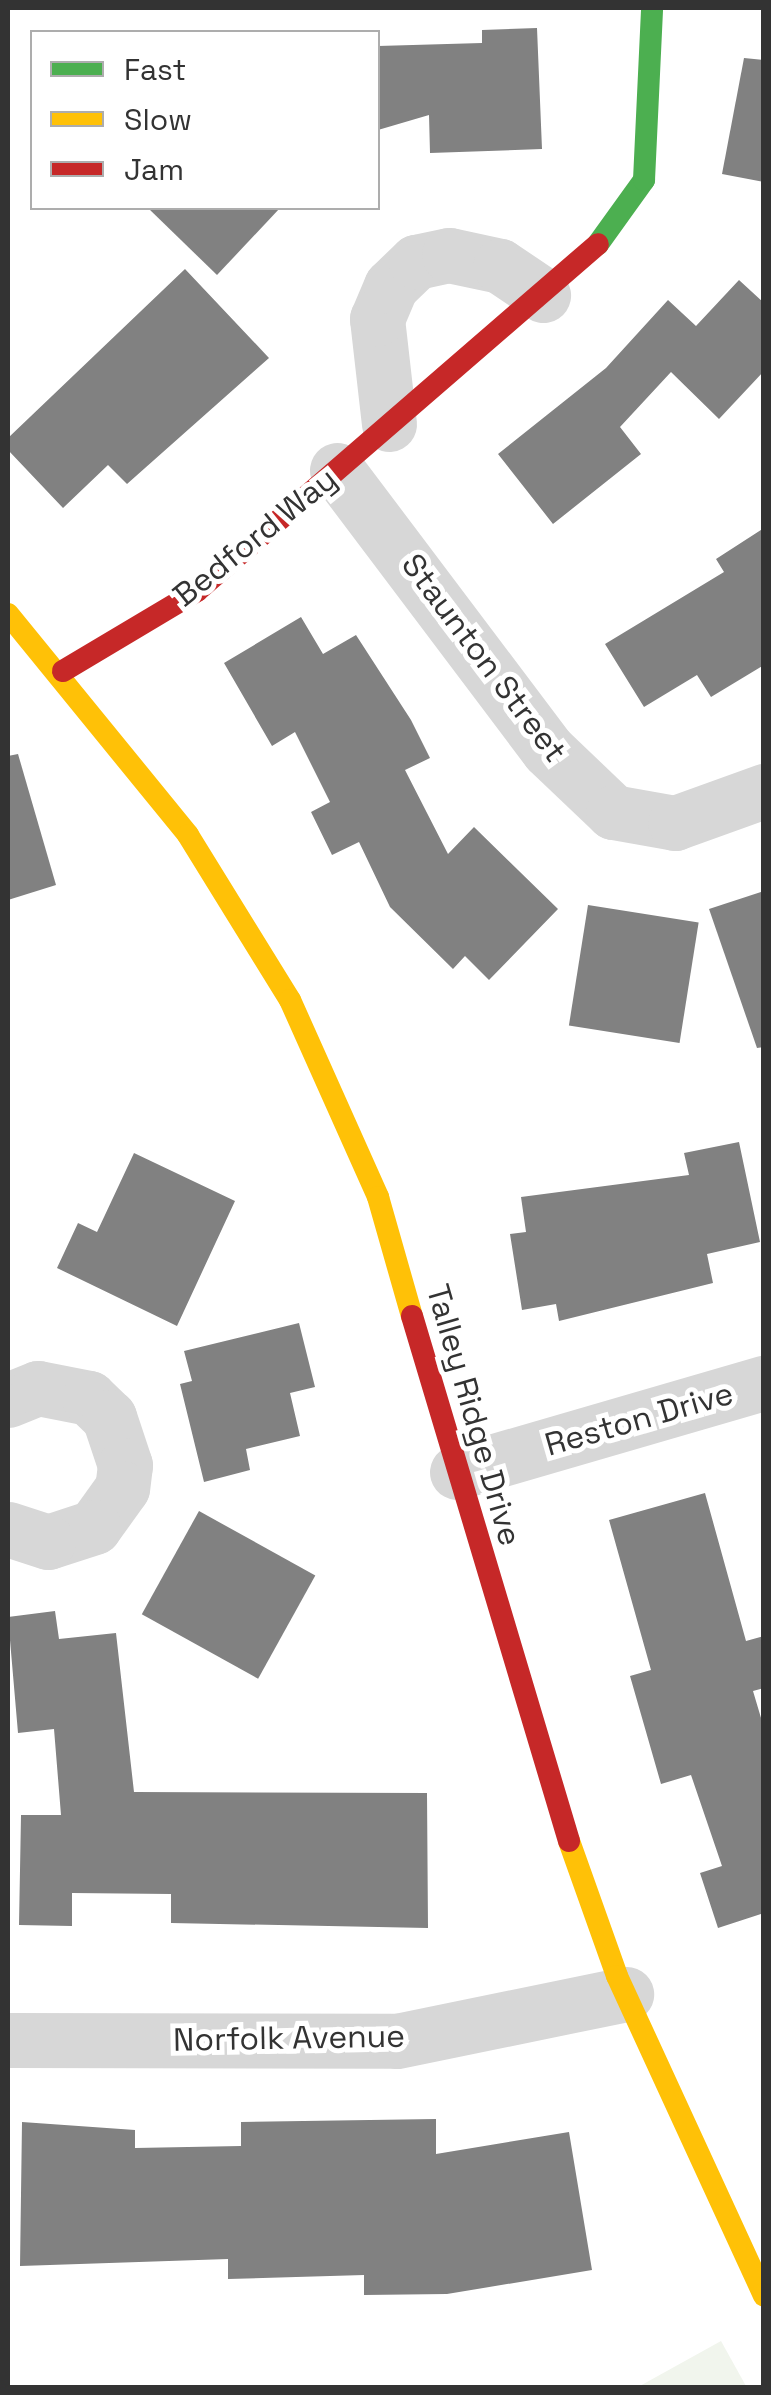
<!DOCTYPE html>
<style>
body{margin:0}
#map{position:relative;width:771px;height:2395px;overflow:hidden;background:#fff;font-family:"Space Grotesk",sans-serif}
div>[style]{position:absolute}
.green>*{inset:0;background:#f1f5ed;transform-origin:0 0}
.building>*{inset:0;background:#818181;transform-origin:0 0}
.street>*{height:55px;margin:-27.5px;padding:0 27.5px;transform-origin:27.5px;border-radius:27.5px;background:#d7d7d7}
.fast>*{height:22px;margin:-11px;padding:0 11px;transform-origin:11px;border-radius:11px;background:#4caf50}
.slow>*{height:22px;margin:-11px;padding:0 11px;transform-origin:11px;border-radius:11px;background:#ffc107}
.jam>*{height:22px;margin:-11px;padding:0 11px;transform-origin:11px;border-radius:11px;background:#c62828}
span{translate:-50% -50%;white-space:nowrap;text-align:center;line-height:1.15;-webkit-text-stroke:10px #fff;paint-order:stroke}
.street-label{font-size:32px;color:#333}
.frame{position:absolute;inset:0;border:10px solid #333;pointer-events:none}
.legend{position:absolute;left:30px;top:30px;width:350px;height:180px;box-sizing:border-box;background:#fff;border:2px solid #adadad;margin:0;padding:12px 18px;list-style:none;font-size:30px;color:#333}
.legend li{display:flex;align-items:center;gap:20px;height:50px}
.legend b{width:50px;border:2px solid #adadad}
</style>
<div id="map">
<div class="green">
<div style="left:721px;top:2341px;width:53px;height:713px;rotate:61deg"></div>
</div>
<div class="building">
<div style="clip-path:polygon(537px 28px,542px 149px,430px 153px,429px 115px,378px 130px,378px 46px,482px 43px,482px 30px)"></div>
<div style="clip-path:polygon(744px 58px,764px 60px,764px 182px,722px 174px)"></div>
<div style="clip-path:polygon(148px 208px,280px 208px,217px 275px)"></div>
<div style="clip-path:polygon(185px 269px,269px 358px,127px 484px,108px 465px,63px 508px,8px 450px,8px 438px)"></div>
<div style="clip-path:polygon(739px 280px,764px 303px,764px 371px,719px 419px,671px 372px,620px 427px,641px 454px,553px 524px,498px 454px,606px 368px,668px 300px,696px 326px)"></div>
<div style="clip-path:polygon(764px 528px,764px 665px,711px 697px,697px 675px,644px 707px,605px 644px,724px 572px,716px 559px)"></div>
<div style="clip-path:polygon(301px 617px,323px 654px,356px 635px,411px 720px,430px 758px,405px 770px,448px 854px,474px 827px,558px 909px,489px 980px,465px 956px,453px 969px,390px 907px,359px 842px,332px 855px,311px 812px,330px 802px,295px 732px,272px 746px,224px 663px)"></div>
<div style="clip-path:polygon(18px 754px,56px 885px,8px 900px,8px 756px)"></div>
<div style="clip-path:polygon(764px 891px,764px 1047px,757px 1048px,709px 909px)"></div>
<div style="left:588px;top:905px;width:112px;height:122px;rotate:9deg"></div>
<div style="clip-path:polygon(739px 1142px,760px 1242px,707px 1254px,713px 1283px,559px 1321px,556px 1304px,522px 1310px,510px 1234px,526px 1232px,521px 1197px,689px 1175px,684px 1153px)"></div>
<div style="clip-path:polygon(134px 1153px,235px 1201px,177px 1326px,57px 1268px,78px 1223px,97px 1232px)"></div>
<div style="clip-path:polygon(299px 1323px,315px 1387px,290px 1393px,300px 1436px,246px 1449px,250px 1470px,204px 1482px,180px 1384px,192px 1381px,184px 1351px)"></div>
<div style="clip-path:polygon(705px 1493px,746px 1641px,764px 1636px,764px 1688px,753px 1691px,764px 1728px,764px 1913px,718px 1928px,700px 1873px,722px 1866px,691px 1775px,661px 1784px,630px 1676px,651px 1670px,609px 1520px)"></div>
<div style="left:199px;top:1511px;width:133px;height:118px;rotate:29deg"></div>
<div style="clip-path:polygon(55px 1611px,59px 1639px,116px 1633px,134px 1792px,427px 1793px,428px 1928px,171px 1923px,171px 1894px,72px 1893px,72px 1926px,19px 1925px,21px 1815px,61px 1815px,54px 1729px,18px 1733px,8px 1617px)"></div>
<div style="clip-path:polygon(436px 2119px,436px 2154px,569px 2132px,592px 2270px,447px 2294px,364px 2295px,364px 2275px,228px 2279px,228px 2259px,20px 2266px,22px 2122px,135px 2130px,135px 2148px,241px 2146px,241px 2122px)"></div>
</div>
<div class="street">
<div style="left:389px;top:424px;width:106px;rotate:-96.5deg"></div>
<div style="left:377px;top:319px;width:36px;rotate:-67deg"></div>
<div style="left:391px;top:286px;width:35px;rotate:-44deg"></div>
<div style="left:416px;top:262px;width:34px;rotate:-12deg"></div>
<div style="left:449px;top:255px;width:52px;rotate:12.2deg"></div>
<div style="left:500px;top:266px;width:52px;rotate:34deg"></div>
<div style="left:337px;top:470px;width:351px;rotate:53deg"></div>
<div style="left:548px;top:750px;width:90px;rotate:43.6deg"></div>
<div style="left:613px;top:812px;width:63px;rotate:10.1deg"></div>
<div style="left:675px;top:823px;width:95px;rotate:-19.8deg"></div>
<div style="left:8px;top:1400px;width:32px;rotate:-22deg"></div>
<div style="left:38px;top:1388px;width:52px;rotate:11.1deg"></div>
<div style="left:89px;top:1398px;width:28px;rotate:44deg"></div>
<div style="left:109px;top:1417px;width:51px;rotate:71.6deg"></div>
<div style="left:125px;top:1465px;width:23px;rotate:97deg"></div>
<div style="left:122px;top:1488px;width:48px;rotate:125.7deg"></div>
<div style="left:94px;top:1527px;width:48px;rotate:161.9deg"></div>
<div style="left:48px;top:1542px;width:42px;rotate:-162deg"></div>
<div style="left:457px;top:1472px;width:320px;rotate:-16.2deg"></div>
<div style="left:8px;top:2040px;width:389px;rotate:0.1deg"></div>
<div style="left:397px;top:2041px;width:234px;rotate:-11.6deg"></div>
</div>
<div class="fast">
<div style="left:598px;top:244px;width:79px;rotate:-54.3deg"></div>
<div style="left:644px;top:180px;width:172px;rotate:-87.3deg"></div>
</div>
<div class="slow">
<div style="left:8px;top:614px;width:285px;rotate:50.8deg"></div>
<div style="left:188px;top:835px;width:194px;rotate:58.3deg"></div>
<div style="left:290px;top:1000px;width:216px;rotate:65.9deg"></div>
<div style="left:378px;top:1197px;width:124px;rotate:74.1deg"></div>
<div style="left:569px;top:1841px;width:143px;rotate:70.4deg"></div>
<div style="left:617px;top:1976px;width:352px;rotate:65.3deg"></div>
</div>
<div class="jam">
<div style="left:63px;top:671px;width:156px;rotate:-30.8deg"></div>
<div style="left:197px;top:591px;width:530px;rotate:-40.87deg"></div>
<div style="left:412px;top:1316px;width:548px;rotate:73.35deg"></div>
</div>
<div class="street-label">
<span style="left:255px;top:537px;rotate:-39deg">Bedford Way</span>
<span style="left:484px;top:658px;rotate:53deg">Staunton Street</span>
<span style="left:474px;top:1415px;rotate:74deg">Talley Ridge Drive</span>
<span style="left:639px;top:1419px;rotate:-16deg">Reston Drive</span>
<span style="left:289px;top:2038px;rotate:-1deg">Norfolk Avenue</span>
</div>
<div class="frame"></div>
<ul class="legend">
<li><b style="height:12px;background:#4caf50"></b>Fast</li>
<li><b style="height:12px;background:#ffc107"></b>Slow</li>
<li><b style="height:12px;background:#c62828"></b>Jam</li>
</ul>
</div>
